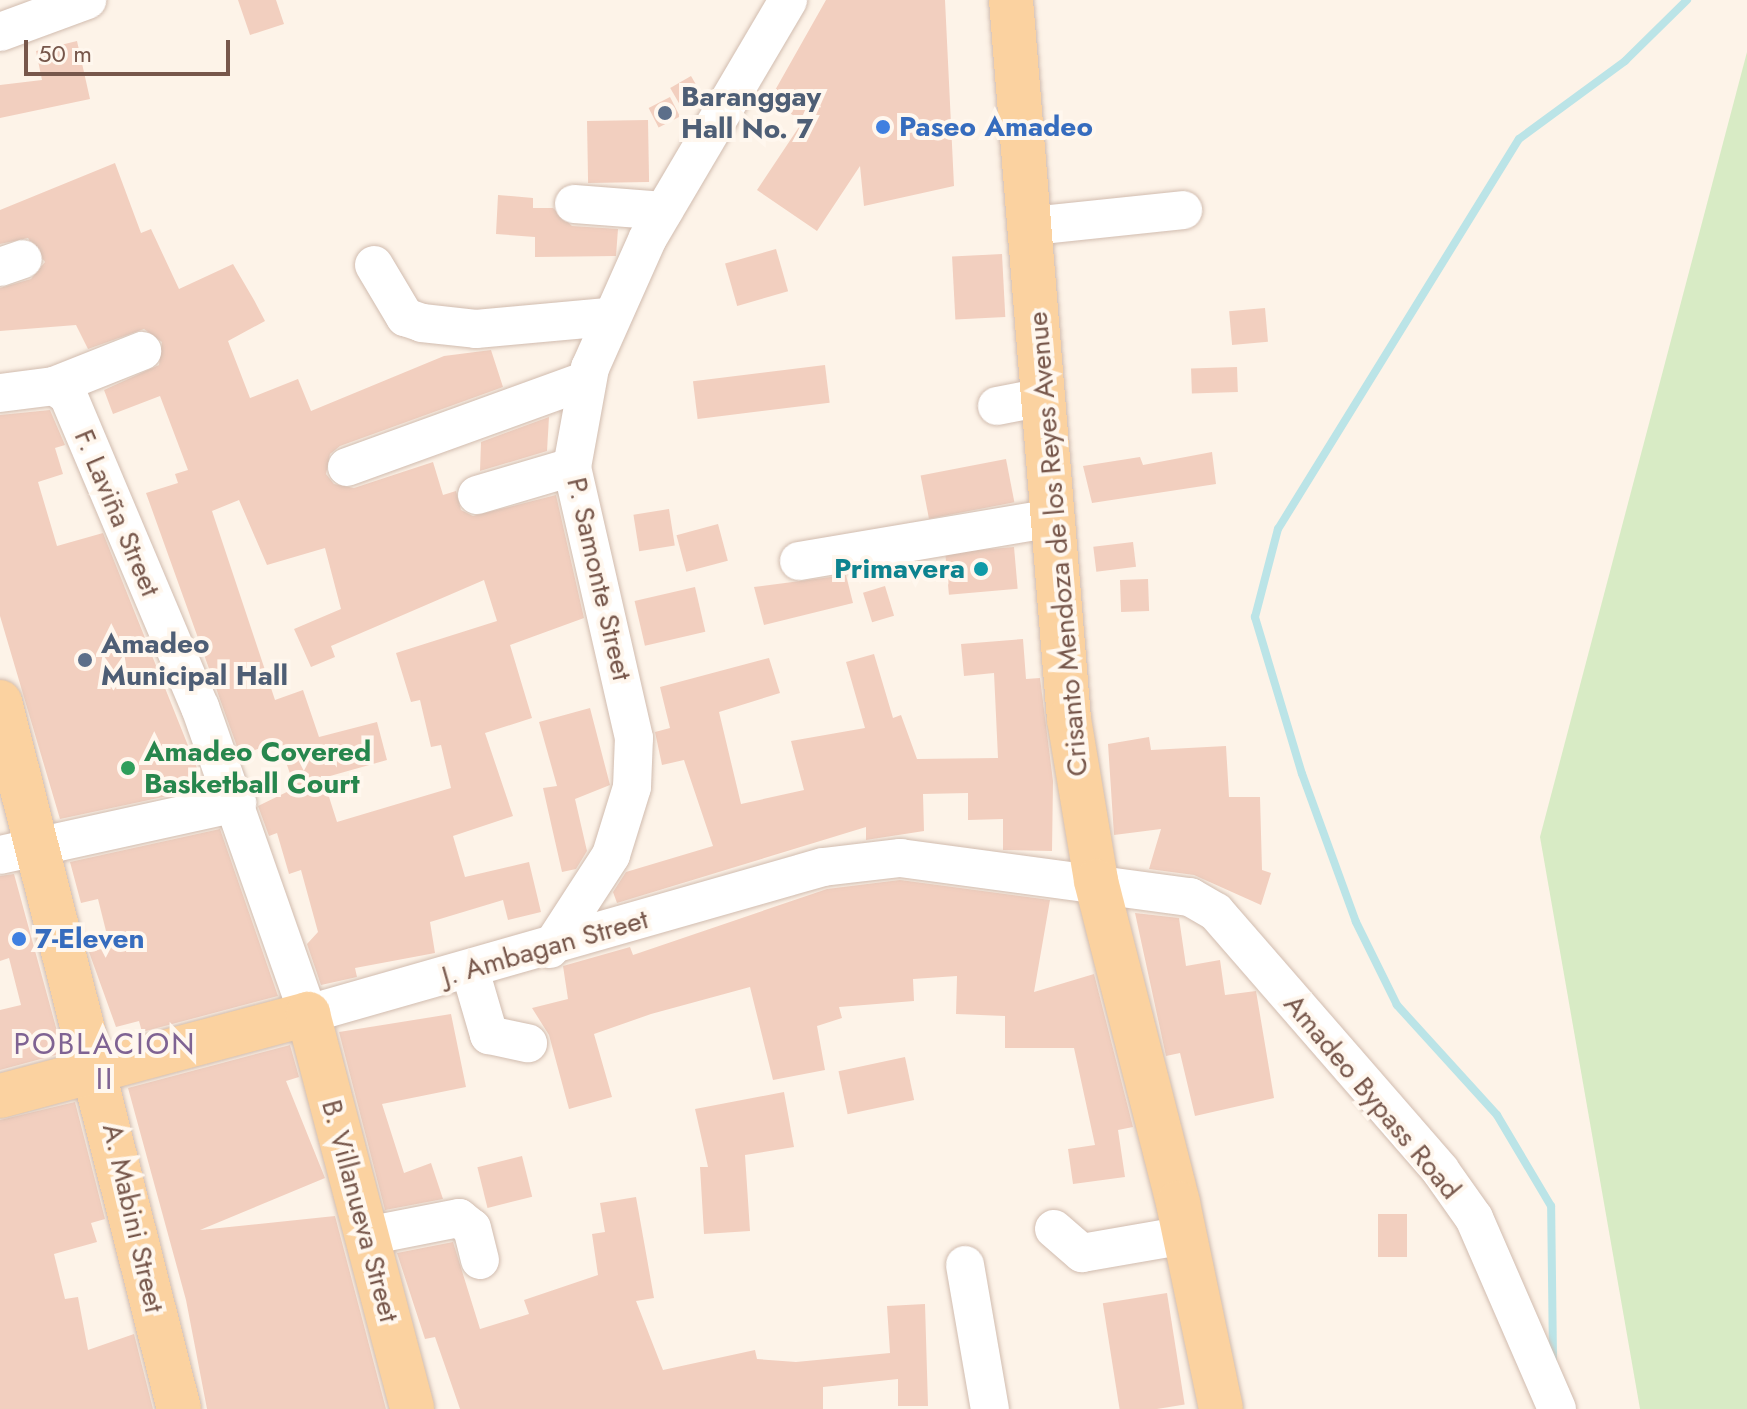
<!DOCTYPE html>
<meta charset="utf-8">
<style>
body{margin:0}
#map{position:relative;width:1747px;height:1409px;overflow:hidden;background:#fdf3e8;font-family:Jost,sans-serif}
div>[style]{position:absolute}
.green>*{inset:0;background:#d8ebc5}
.stream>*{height:8px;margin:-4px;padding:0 4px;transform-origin:4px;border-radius:4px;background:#bbe4e7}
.building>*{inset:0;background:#f2cfbf;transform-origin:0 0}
.roads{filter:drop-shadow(0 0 2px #d1bcaf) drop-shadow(0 0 2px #d1bcaf)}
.minor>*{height:38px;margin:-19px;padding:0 19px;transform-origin:19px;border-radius:19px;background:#fff}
.major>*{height:44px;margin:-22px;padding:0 22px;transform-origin:22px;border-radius:22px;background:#fbd2a0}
.dots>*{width:22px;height:22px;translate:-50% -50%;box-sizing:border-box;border:4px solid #fff7ee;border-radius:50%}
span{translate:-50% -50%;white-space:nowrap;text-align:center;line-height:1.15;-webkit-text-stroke:8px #fff7ee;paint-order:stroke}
.service-label{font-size:28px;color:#4e5e75;font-weight:700}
.left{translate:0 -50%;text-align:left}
.shop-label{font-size:28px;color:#366cbe;font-weight:700}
.street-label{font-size:28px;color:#77574b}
.culture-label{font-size:28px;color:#0d838f;font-weight:700}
.right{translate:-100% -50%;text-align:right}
.leisure-label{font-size:28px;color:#27864d;font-weight:700}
.neighbourhood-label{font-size:30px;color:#7f6393;letter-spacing:2px}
.scale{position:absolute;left:24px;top:40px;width:206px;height:36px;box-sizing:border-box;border:4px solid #77574b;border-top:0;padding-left:10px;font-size:24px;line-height:28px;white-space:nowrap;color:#77574b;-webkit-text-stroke:6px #fff7ee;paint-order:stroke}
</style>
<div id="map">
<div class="green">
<div style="clip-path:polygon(1747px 52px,1747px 1409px,1640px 1409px,1540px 837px)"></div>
</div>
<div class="stream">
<div style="left:1553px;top:1360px;width:154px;rotate:-90.7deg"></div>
<div style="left:1551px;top:1206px;width:106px;rotate:-120.7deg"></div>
<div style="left:1497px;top:1115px;width:149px;rotate:-132.3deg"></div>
<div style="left:1397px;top:1005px;width:93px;rotate:-116.3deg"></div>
<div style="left:1356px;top:922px;width:158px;rotate:-110deg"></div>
<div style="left:1302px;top:774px;width:164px;rotate:-106.7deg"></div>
<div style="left:1255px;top:617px;width:91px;rotate:-75.4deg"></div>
<div style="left:1278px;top:529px;width:458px;rotate:-58.3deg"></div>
<div style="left:1519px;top:139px;width:132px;rotate:-36.3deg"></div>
<div style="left:1625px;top:61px;width:87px;rotate:-44.5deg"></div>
</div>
<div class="building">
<div style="clip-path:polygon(238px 0,276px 0,284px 24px,250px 35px)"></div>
<div style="clip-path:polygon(826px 0,945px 0,954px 186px,864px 206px,860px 166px,817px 231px,757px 190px,803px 121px,769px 101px)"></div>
<div style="clip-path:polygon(77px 41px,90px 99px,0 118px,0 85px,42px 80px,36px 51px)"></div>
<div style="left:691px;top:76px;width:24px;height:24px;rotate:60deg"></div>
<div style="left:670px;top:97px;width:22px;height:24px;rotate:63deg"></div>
<div style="left:648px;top:120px;width:62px;height:61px;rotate:89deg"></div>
<div style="clip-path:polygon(evenodd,115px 163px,141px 233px,151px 229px,179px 289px,233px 264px,254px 300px,265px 321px,228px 341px,250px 398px,298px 379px,311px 411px,444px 356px,491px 350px,503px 387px,340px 446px,330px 454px,326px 474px,334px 484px,354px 488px,433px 462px,443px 495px,456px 491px,461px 510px,473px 516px,556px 495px,584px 618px,510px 645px,532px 718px,485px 733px,513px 816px,453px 836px,465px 877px,529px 862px,541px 912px,508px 920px,503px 900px,430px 922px,435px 953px,355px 968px,357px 977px,321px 985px,307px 944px,318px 932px,301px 870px,289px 874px,277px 833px,269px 836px,258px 806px,295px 788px,279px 742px,240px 755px,146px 493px,178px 483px,175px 474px,188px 470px,160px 396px,113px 414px,104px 390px,159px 365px,162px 342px,144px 329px,88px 349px,76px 325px,0 331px,0 288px,31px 279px,45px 262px,28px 238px,0 244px,0 210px,115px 163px,239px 500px,267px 565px,325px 548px,341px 609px,294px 629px,311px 667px,335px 657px,331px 646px,484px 580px,497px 621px,396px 653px,411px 702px,420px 700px,431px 747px,441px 745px,451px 788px,337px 822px,323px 778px,387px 760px,377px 722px,319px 737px,303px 690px,275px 700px,212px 511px,239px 500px)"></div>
<div style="clip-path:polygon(498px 195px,533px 198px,533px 208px,553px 208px,572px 226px,618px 229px,616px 256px,535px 257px,535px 237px,496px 234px)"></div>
<div style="left:776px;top:249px;width:44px;height:53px;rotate:74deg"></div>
<div style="left:1002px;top:254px;width:63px;height:50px;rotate:87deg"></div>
<div style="left:1265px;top:308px;width:34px;height:36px;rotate:85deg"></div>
<div style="left:825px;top:365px;width:38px;height:133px;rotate:83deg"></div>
<div style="left:1237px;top:367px;width:25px;height:46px;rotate:88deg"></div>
<div style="clip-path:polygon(50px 410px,65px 445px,55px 448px,63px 474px,38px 482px,57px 546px,103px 533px,205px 788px,60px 819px,0 616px,0 415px)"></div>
<div style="clip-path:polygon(549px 417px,547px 451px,480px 471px,481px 442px)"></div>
<div style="clip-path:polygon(1212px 452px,1216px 484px,1092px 503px,1083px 466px,1140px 457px,1143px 465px)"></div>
<div style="left:1006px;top:459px;width:44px;height:87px;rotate:79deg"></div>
<div style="left:669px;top:509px;width:37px;height:36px;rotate:81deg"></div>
<div style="left:718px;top:524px;width:38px;height:43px;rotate:75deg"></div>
<div style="left:1133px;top:542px;width:25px;height:40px;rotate:83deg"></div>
<div style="left:1014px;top:547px;width:42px;height:69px;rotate:85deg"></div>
<div style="clip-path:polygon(846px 575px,853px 603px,764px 625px,754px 587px)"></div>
<div style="left:1148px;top:579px;width:32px;height:28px;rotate:88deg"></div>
<div style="left:885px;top:586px;width:31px;height:23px;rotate:73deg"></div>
<div style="left:695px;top:587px;width:46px;height:62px;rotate:77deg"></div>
<div style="clip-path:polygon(1023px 639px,1026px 679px,1040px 678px,1053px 781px,1052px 851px,1003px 850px,1003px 819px,968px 820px,968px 793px,923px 794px,924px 831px,866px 840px,866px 827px,617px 903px,613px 892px,626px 872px,713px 846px,684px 760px,662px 765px,655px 732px,670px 728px,660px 687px,769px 658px,780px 693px,719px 712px,741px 804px,804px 790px,791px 741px,865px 728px,846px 662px,874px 654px,893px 718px,901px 715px,917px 759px,998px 758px,994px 673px,964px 676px,961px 644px)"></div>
<div style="clip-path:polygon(590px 708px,610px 785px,575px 799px,587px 851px,576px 869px,562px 872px,543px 788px,557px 786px,539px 722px)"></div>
<div style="clip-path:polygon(1149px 737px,1151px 750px,1226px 746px,1229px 797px,1260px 797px,1262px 870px,1271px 873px,1261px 905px,1194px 875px,1149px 869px,1161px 829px,1114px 835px,1108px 744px)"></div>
<div style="clip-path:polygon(220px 829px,278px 996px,142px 1032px,139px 1021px,116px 1027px,89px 952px,110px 947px,98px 899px,81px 903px,70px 862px)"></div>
<div style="clip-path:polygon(14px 874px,63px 1053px,0 1070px,0 1010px,21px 1005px,9px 958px,0 961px,0 876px)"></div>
<div style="clip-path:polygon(900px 880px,1050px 900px,1034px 992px,1094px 974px,1133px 1127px,1118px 1130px,1125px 1177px,1073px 1184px,1068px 1149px,1095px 1145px,1074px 1048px,1005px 1048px,1005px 1016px,956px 1014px,957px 976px,913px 979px,914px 1001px,839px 1007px,842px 1018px,817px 1026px,825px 1070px,773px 1080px,750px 987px,651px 1014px,594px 1034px,612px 1097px,569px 1109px,549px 1035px,532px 1008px,568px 999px,563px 966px,630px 947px,633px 955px,827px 889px)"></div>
<div style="clip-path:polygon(1135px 913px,1179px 918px,1186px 966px,1220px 960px,1225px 995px,1256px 991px,1274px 1098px,1195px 1116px,1180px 1053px,1166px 1056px)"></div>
<div style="clip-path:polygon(451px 1014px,466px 1087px,382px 1104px,404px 1173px,431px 1163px,443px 1199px,385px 1210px,339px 1032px)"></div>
<div style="clip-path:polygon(290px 1045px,299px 1077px,286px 1081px,325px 1178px,200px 1230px,335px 1216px,386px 1409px,207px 1409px,186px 1300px,128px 1088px)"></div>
<div style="left:905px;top:1057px;width:44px;height:68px;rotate:78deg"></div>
<div style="clip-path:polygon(784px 1092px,794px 1147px,745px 1155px,750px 1231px,704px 1234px,700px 1167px,708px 1167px,695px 1109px)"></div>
<div style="clip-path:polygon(75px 1102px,105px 1219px,91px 1223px,97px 1242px,54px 1254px,65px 1299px,78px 1297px,88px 1350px,134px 1334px,153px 1409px,0 1409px,0 1120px)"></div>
<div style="left:522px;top:1156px;width:42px;height:46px;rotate:76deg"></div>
<div style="clip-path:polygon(636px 1197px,654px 1298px,636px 1301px,663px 1370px,755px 1350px,757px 1359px,796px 1362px,890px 1353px,887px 1306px,925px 1304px,928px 1406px,898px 1406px,898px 1379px,823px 1387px,823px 1409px,460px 1409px,435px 1337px,425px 1339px,397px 1253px,453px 1242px,480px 1329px,529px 1314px,524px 1300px,598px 1275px,592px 1234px,605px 1232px,600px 1203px)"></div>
<div style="left:1378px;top:1214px;width:29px;height:43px"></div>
<div style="left:1167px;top:1293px;width:113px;height:65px;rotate:81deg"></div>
</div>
<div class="roads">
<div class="minor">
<div style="left:0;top:32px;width:93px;rotate:-20.2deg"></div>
<div style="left:574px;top:204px;width:90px;rotate:4.4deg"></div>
<div style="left:1032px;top:226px;width:152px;rotate:-6deg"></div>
<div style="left:374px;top:265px;width:61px;rotate:59.2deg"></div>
<div style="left:405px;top:317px;width:18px;rotate:19deg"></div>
<div style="left:422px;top:323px;width:54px;rotate:6.3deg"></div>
<div style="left:476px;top:329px;width:132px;rotate:-5.2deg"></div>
<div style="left:0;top:267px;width:24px;rotate:-19deg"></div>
<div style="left:54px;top:386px;width:95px;rotate:-21.7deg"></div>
<div style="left:0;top:393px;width:54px;rotate:-7.4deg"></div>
<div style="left:54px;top:386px;width:17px;rotate:33deg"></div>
<div style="left:68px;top:395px;width:339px;rotate:67.1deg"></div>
<div style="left:200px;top:707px;width:325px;rotate:70.6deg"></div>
<div style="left:308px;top:1014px;width:536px;rotate:-15.93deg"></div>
<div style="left:823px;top:867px;width:78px;rotate:-6.7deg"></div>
<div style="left:900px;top:858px;width:293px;rotate:7.7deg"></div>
<div style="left:1190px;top:897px;width:30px;rotate:30deg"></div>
<div style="left:1216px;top:912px;width:342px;rotate:49deg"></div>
<div style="left:1440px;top:1170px;width:59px;rotate:54.7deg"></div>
<div style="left:1474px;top:1218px;width:208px;rotate:66.5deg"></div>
<div style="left:997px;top:406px;width:47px;rotate:-11.1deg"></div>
<div style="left:347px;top:467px;width:255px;rotate:-19.9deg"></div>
<div style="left:477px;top:495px;width:99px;rotate:-16.4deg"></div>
<div style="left:799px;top:561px;width:258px;rotate:-9.6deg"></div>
<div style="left:0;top:855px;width:243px;rotate:-12.4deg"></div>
<div style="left:550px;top:949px;width:112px;rotate:-57deg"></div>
<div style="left:611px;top:855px;width:71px;rotate:-72.8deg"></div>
<div style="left:632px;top:787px;width:49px;rotate:-87.7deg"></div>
<div style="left:634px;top:738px;width:278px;rotate:-102.9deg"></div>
<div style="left:572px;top:467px;width:101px;rotate:-79.7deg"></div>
<div style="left:590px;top:368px;width:142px;rotate:-66deg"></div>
<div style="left:648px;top:238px;width:276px;rotate:-59.5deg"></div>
<div style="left:470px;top:970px;width:68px;rotate:73.7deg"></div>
<div style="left:489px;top:1035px;width:40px;rotate:12deg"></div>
<div style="left:1054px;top:1229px;width:37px;rotate:41deg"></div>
<div style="left:1082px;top:1253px;width:105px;rotate:-9.9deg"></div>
<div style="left:367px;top:1236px;width:94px;rotate:-11.1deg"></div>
<div style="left:459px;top:1218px;width:16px;rotate:38deg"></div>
<div style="left:472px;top:1228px;width:33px;rotate:76deg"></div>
<div style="left:965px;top:1265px;width:146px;rotate:80.2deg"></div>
</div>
<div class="major">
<div style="left:1011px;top:0;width:721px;rotate:85.39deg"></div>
<div style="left:1069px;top:719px;width:164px;rotate:80.5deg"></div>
<div style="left:1096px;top:881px;width:332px;rotate:75.7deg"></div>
<div style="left:1178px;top:1203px;width:210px;rotate:78.2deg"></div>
<div style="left:0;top:702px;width:729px;rotate:75.79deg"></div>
<div style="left:0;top:1096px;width:319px;rotate:-14.9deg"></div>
<div style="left:308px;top:1014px;width:408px;rotate:75.2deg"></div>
</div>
</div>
<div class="dots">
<div style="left:665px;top:113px;background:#5c6f8a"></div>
<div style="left:883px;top:127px;background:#3f7fe0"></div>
<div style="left:981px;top:569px;background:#0f9aa8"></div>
<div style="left:85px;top:660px;background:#5c6f8a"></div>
<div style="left:128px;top:768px;background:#2e9e5b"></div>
<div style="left:19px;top:939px;background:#3f7fe0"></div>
</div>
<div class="service-label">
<span class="left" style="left:681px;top:113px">Baranggay<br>Hall No. 7</span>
<span class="left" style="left:101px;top:660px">Amadeo<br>Municipal Hall</span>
</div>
<div class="shop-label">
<span class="left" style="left:899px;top:127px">Paseo Amadeo</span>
<span class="left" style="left:35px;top:939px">7-Eleven</span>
</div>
<div class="street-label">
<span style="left:117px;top:513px;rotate:67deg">F. Laviña Street</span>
<span style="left:1058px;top:544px;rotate:-95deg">Crisanto Mendoza de los Reyes Avenue</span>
<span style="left:599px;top:579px;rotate:77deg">P. Samonte Street</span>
<span style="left:545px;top:948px;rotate:-16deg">J. Ambagan Street</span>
<span style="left:1372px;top:1097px;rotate:50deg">Amadeo Bypass Road</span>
<span style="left:360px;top:1211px;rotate:75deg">B. Villanueva Street</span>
<span style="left:133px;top:1218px;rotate:77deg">A. Mabini Street</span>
</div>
<div class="culture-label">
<span class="right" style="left:965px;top:569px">Primavera</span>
</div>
<div class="leisure-label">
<span class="left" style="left:144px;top:768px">Amadeo Covered<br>Basketball Court</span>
</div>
<div class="neighbourhood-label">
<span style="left:105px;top:1061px">POBLACION<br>II</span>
</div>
<div class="scale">50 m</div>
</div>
